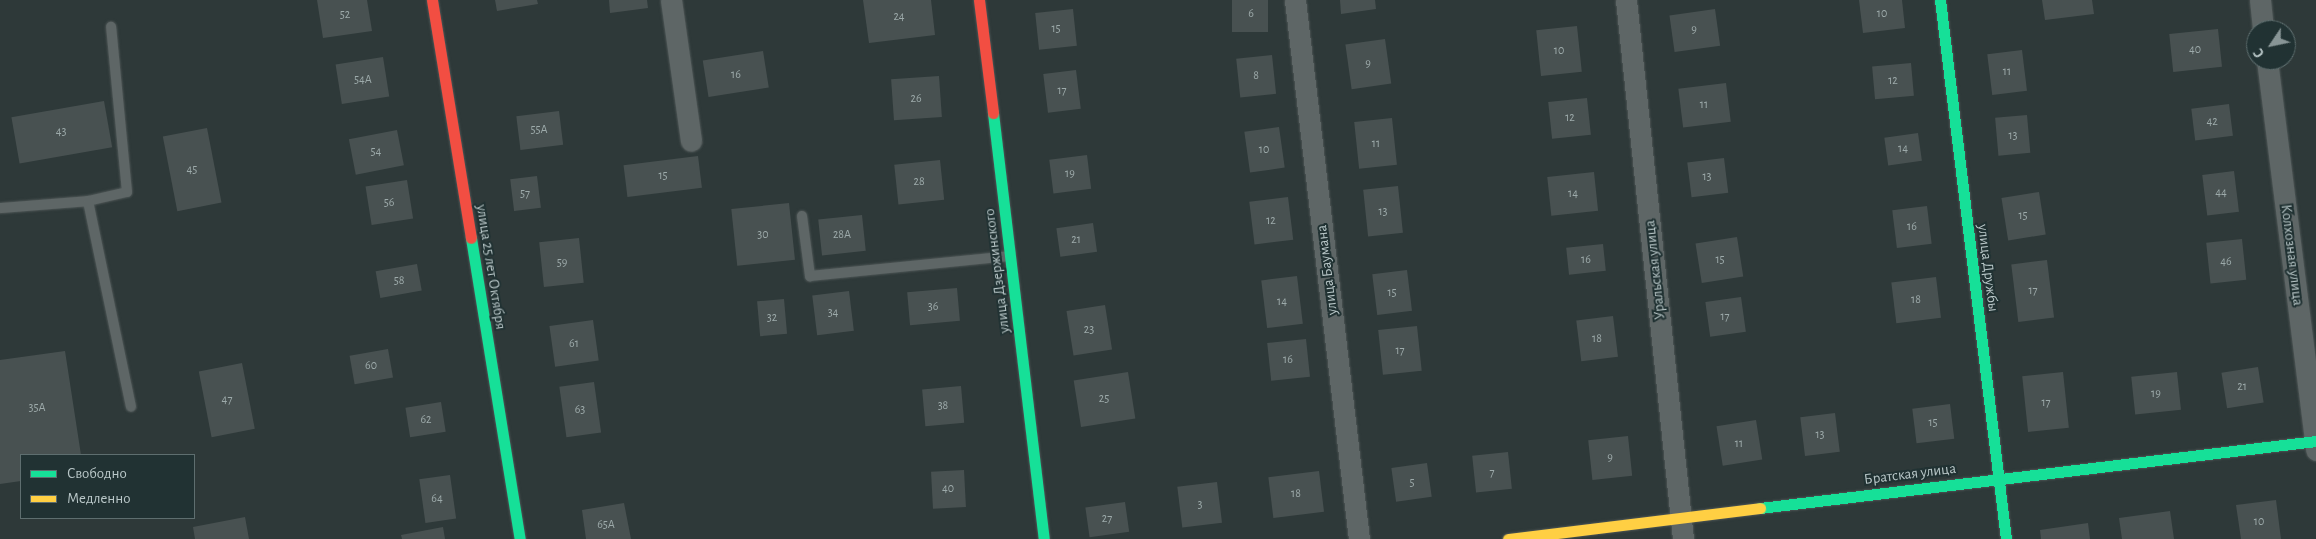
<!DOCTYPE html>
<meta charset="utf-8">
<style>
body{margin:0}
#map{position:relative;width:2316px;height:539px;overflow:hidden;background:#2e3939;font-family:"Alegreya Sans",sans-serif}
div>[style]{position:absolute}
.building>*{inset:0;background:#485151;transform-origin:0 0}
.roads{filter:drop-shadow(0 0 1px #4d5555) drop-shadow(0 0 1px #4d5555)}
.lane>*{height:10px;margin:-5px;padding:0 5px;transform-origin:5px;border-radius:5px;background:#5e6666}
.street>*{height:21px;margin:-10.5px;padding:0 10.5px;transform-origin:10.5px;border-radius:10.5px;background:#5e6666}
.fast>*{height:11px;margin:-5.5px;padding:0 5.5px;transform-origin:5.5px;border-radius:5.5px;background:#16e098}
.slow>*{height:11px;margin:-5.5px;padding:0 5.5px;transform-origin:5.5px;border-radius:5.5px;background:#ffcf43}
.jam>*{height:11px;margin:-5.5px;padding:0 5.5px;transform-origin:5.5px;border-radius:5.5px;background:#f24e42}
span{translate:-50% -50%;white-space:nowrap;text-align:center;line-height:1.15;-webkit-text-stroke:4px #213233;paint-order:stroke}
.number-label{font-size:12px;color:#9daaaa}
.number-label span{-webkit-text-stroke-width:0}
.street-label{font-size:15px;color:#b9c7c8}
.legend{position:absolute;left:20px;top:454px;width:175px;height:65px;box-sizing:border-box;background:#213233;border:1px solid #5e6e6f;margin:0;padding:6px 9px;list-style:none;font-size:15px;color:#b9c7c8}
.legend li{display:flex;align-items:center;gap:10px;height:25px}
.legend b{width:25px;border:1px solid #5e6e6f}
.north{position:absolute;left:2246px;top:20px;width:50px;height:50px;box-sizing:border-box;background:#213233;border:1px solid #5e6e6f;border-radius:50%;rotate:236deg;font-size:14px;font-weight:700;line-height:20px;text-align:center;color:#b9c7c8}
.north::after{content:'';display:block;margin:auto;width:18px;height:22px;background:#889596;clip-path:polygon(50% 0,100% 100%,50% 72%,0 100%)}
</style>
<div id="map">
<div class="building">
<div style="clip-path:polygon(317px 0,367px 0,372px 31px,323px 38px)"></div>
<div style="clip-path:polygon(495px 0,537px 0,538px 4px,497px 11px)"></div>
<div style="clip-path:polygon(609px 0,647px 0,648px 8px,610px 13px)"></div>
<div style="clip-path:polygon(863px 0,931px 0,935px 35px,869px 43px)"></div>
<div style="left:1232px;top:0;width:36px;height:32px"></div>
<div style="clip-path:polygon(1340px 0,1375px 0,1376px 9px,1341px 14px)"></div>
<div style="clip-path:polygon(1859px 0,1902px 0,1905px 28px,1863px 33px)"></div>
<div style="clip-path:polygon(2042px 0,2092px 0,2094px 14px,2045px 20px)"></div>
<div style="left:1073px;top:9px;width:37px;height:38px;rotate:84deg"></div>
<div style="left:1715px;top:9px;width:37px;height:46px;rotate:82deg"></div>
<div style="left:1577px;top:26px;width:46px;height:41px;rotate:84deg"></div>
<div style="left:2218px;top:29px;width:38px;height:49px;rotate:84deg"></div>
<div style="left:1385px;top:39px;width:45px;height:40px;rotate:82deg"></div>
<div style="left:2022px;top:50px;width:41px;height:35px;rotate:83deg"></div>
<div style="left:763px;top:51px;width:37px;height:61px;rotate:81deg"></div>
<div style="left:1272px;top:55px;width:39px;height:36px;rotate:84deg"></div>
<div style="left:383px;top:57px;width:40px;height:48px;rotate:81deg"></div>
<div style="left:1911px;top:63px;width:33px;height:39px;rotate:85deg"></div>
<div style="left:1076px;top:70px;width:39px;height:33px;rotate:83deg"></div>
<div style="left:939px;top:76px;width:41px;height:48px;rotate:86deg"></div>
<div style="left:1726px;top:83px;width:39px;height:48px;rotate:83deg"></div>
<div style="left:1587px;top:98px;width:37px;height:39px;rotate:84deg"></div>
<div style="left:104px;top:101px;width:47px;height:94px;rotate:80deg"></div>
<div style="left:2229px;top:104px;width:32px;height:38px;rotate:83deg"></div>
<div style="left:559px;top:111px;width:34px;height:43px;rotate:83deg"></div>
<div style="left:2027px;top:115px;width:38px;height:32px;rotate:85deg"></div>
<div style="left:1392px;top:118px;width:47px;height:38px;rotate:84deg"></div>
<div style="left:1279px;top:127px;width:41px;height:35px;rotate:82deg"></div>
<div style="left:207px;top:128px;width:76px;height:45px;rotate:79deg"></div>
<div style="left:397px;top:130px;width:36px;height:49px;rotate:79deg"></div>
<div style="left:1918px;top:133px;width:28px;height:34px;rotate:82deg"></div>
<div style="left:1087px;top:155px;width:34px;height:38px;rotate:83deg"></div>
<div style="left:698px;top:156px;width:32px;height:75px;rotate:83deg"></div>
<div style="left:1724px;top:158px;width:35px;height:37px;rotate:83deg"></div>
<div style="left:940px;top:160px;width:40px;height:46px;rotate:84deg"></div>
<div style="left:2234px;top:171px;width:41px;height:32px;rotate:83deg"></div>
<div style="left:1594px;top:172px;width:39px;height:47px;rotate:84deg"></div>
<div style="left:537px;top:176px;width:32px;height:27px;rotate:83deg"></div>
<div style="left:407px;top:180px;width:39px;height:42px;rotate:81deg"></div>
<div style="left:1398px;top:186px;width:47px;height:35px;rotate:84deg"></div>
<div style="left:2039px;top:192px;width:43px;height:38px;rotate:81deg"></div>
<div style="left:1288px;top:197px;width:43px;height:39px;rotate:83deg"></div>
<div style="left:789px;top:203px;width:57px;height:58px;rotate:84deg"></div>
<div style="left:1927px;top:206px;width:38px;height:35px;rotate:83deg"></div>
<div style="left:862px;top:215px;width:36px;height:44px;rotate:84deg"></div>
<div style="left:1093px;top:223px;width:29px;height:37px;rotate:82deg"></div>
<div style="left:1737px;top:237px;width:40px;height:42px;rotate:81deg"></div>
<div style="left:579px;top:238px;width:45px;height:40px;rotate:84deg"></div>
<div style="left:2242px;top:239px;width:41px;height:36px;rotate:84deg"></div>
<div style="left:1603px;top:244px;width:27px;height:37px;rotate:84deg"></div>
<div style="left:2047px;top:260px;width:58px;height:36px;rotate:83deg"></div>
<div style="left:417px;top:264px;width:27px;height:42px;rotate:80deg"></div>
<div style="left:1407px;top:270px;width:41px;height:35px;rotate:83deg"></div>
<div style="left:1297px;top:276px;width:48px;height:36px;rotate:83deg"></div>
<div style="left:1936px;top:277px;width:41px;height:45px;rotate:83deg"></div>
<div style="left:957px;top:288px;width:33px;height:50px;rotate:85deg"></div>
<div style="left:849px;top:291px;width:40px;height:37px;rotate:83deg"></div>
<div style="left:1741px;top:297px;width:35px;height:36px;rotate:82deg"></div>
<div style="left:784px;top:299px;width:35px;height:27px;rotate:85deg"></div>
<div style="left:1105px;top:305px;width:45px;height:39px;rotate:81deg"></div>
<div style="left:1613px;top:316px;width:41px;height:37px;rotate:83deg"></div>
<div style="left:593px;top:320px;width:41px;height:44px;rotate:82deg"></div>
<div style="left:1417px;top:326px;width:45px;height:39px;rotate:84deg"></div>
<div style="left:1306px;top:339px;width:38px;height:39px;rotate:84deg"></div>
<div style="left:388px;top:349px;width:29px;height:39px;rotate:80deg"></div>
<div style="clip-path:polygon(65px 351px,81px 455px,21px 455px,21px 481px,0 484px,0 360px)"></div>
<div style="left:242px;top:363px;width:67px;height:44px;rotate:79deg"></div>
<div style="left:2258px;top:367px;width:36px;height:37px;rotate:81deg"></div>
<div style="left:1128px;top:372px;width:47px;height:55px;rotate:81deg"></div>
<div style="left:2063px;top:372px;width:56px;height:41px;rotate:84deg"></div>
<div style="left:2177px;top:372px;width:38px;height:46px;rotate:84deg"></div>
<div style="left:594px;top:382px;width:51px;height:35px;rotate:82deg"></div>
<div style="left:961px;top:386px;width:37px;height:39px;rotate:85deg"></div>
<div style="left:441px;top:402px;width:30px;height:36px;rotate:81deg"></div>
<div style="left:1950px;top:404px;width:35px;height:38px;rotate:83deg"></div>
<div style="left:1835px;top:413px;width:39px;height:35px;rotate:83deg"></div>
<div style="left:1756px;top:420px;width:40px;height:40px;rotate:81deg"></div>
<div style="left:1628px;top:436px;width:40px;height:40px;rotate:84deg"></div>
<div style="left:1508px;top:452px;width:37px;height:36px;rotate:84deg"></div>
<div style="left:1427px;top:463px;width:34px;height:36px;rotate:82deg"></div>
<div style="left:964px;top:470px;width:37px;height:33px;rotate:87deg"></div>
<div style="left:1319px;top:471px;width:41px;height:51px;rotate:83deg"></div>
<div style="left:450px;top:475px;width:44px;height:31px;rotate:82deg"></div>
<div style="left:1217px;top:482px;width:41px;height:40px;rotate:83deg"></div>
<div style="clip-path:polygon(2276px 500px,2281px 539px,2241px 539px,2236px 505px)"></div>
<div style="left:1125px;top:502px;width:30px;height:40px;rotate:82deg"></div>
<div style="clip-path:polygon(624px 503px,631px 539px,586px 539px,582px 510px)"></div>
<div style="clip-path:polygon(2170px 511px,2174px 539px,2122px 539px,2119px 518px)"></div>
<div style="clip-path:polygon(245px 517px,249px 539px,195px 539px,193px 527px)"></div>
<div style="clip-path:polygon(2088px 523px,2090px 539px,2041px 539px,2040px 530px)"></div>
<div style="clip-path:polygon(443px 527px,445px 539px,402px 539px,401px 535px)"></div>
</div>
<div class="roads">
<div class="lane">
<div style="left:88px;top:201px;width:40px;rotate:-13deg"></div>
<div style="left:127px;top:192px;width:166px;rotate:-95.5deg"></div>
<div style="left:0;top:208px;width:88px;rotate:-4.5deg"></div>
<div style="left:88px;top:201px;width:210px;rotate:78.2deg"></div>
<div style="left:802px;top:216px;width:61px;rotate:82.4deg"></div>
<div style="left:810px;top:276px;width:200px;rotate:-5.7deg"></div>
</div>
<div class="street">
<div style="left:671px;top:0;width:142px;rotate:81.9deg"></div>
<div style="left:1295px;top:0;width:543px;rotate:83.23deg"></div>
<div style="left:1626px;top:0;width:542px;rotate:83.96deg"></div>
<div style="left:2260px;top:0;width:30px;rotate:84deg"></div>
<div style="left:2267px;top:60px;width:393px;rotate:82.8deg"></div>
</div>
<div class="fast">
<div style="left:1940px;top:0;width:543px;rotate:83.02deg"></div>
<div style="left:993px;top:113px;width:429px;rotate:83.2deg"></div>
<div style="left:471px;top:238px;width:305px;rotate:80.8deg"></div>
<div style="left:1760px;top:508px;width:560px;rotate:-6.87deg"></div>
</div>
<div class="slow">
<div style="left:1508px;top:539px;width:254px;rotate:-7deg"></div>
</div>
<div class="jam">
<div style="left:432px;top:0;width:241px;rotate:80.7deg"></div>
<div style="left:979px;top:0;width:114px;rotate:82.9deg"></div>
</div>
</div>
<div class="number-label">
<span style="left:1251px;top:14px">6</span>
<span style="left:1882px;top:14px">10</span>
<span style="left:345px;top:15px">52</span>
<span style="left:899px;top:17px">24</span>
<span style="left:1056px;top:29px">15</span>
<span style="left:1694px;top:30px">9</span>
<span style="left:2195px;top:50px">40</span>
<span style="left:1559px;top:51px">10</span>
<span style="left:1368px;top:64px">9</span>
<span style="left:2007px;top:72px">11</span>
<span style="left:736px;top:75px">16</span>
<span style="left:1256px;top:76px">8</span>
<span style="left:363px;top:80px">54А</span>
<span style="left:1893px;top:81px">12</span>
<span style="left:1062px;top:91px">17</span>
<span style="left:916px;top:99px">26</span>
<span style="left:1704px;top:105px">11</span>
<span style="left:1570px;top:118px">12</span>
<span style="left:2212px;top:122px">42</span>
<span style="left:539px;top:130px">55А</span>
<span style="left:61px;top:132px">43</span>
<span style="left:2013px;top:136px">13</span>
<span style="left:1376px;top:144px">11</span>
<span style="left:1903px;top:149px">14</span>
<span style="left:1264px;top:150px">10</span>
<span style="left:376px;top:152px">54</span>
<span style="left:192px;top:170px">45</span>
<span style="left:1070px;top:174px">19</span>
<span style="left:663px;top:176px">15</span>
<span style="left:1707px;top:177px">13</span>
<span style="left:919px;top:182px">28</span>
<span style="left:2221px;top:193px">44</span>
<span style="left:525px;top:194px">57</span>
<span style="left:1573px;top:194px">14</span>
<span style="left:389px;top:203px">56</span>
<span style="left:1383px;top:212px">13</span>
<span style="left:2023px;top:216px">15</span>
<span style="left:1271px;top:221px">12</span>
<span style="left:1912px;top:227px">16</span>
<span style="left:763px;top:235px">30</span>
<span style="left:842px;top:235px">28А</span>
<span style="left:1076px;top:240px">21</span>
<span style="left:1586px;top:260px">16</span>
<span style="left:1720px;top:260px">15</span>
<span style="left:2226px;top:262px">46</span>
<span style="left:562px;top:263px">59</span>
<span style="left:399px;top:281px">58</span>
<span style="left:2033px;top:291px">17</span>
<span style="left:1392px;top:293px">15</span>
<span style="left:1916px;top:300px">18</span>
<span style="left:1282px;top:302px">14</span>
<span style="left:933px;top:307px">36</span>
<span style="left:833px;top:313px">34</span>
<span style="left:1725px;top:317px">17</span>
<span style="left:772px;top:318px">32</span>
<span style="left:1089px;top:330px">23</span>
<span style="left:1597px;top:339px">18</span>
<span style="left:574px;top:344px">61</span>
<span style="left:1400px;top:351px">17</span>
<span style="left:1288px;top:360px">16</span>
<span style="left:371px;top:366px">60</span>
<span style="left:2242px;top:387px">21</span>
<span style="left:2156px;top:394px">19</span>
<span style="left:1104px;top:399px">25</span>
<span style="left:227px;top:400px">47</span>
<span style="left:2046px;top:403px">17</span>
<span style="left:943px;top:406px">38</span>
<span style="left:37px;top:408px">35А</span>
<span style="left:580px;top:410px">63</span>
<span style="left:426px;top:420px">62</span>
<span style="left:1933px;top:423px">15</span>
<span style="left:1820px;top:435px">13</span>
<span style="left:1739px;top:444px">11</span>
<span style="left:1610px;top:458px">9</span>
<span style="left:1492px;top:473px">7</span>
<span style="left:1412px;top:483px">5</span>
<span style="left:948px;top:489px">40</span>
<span style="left:1296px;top:494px">18</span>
<span style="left:437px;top:499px">64</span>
<span style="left:1200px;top:505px">3</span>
<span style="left:1107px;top:519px">27</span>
<span style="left:2259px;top:522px">10</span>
<span style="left:606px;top:525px">65А</span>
</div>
<div class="street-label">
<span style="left:2292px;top:255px;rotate:83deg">Колхозная улица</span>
<span style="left:491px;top:267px;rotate:81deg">улица 25 лет Октября</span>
<span style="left:1988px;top:268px;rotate:83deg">улица Дружбы</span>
<span style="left:1327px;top:270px;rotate:-97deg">улица Баумана</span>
<span style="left:1655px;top:270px;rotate:-96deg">Уральская улица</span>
<span style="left:997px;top:271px;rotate:-97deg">улица Дзержинского</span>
<span style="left:1910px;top:474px;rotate:-7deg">Братская улица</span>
</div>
<ul class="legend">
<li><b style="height:6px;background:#16e098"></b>Свободно</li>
<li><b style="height:6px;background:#ffcf43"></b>Медленно</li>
</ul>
<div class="north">С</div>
</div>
